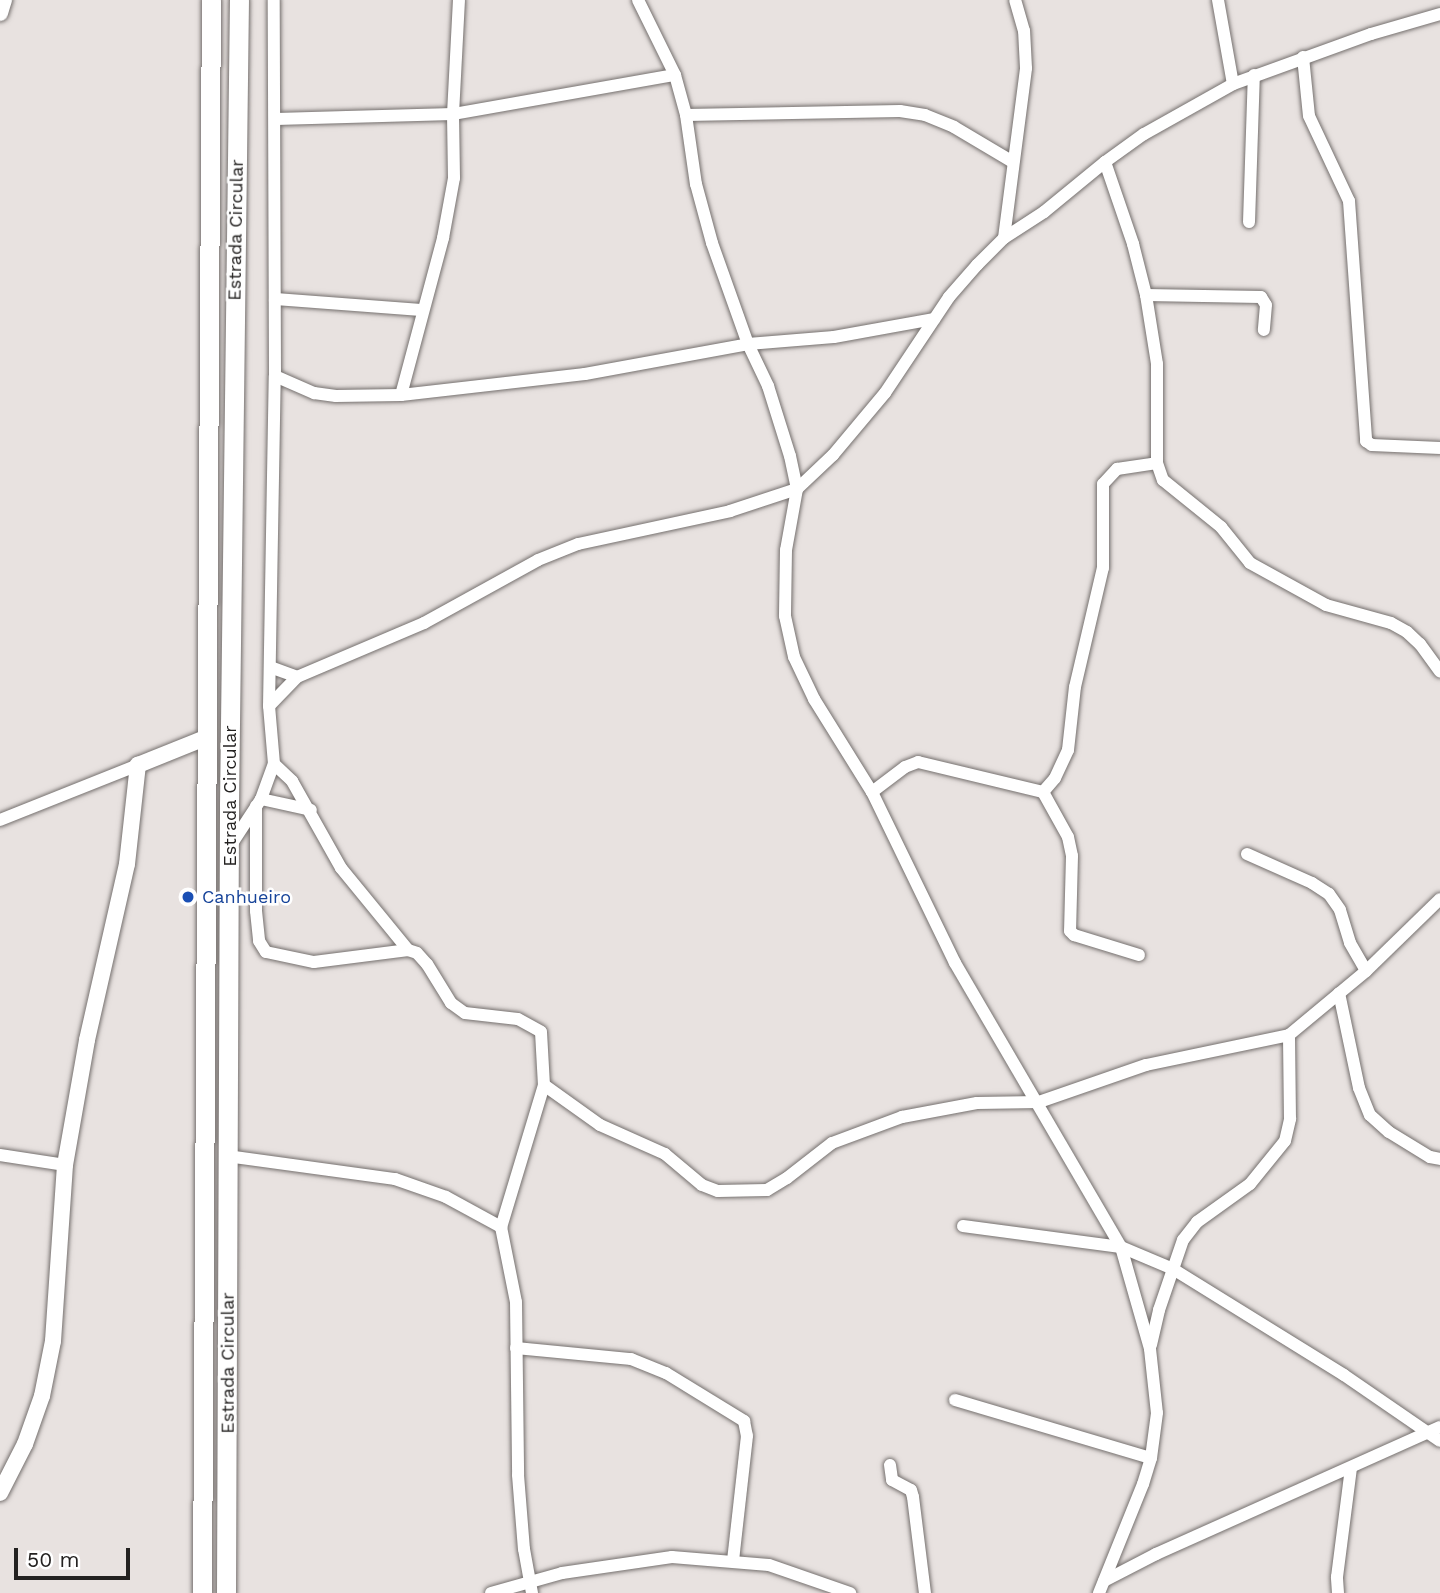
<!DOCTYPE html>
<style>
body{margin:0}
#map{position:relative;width:1440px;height:1593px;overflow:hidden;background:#e8e2e0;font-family:"Work Sans",sans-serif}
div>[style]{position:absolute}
.roads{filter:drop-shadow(0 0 2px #75706e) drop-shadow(0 0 2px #75706e)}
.minor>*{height:12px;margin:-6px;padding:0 6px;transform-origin:6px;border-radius:6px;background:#fff}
.tertiary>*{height:16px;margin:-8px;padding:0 8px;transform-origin:8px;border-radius:8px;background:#fff}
.primary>*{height:19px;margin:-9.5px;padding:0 9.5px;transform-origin:9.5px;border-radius:9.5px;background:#fff}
.dots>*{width:19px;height:19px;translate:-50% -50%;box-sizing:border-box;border:4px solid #fff;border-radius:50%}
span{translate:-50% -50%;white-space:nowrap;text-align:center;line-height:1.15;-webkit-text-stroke:5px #fff;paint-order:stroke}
.street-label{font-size:18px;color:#232120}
.transit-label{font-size:18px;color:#164399}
.left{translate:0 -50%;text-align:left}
.scale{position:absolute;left:14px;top:1548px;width:116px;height:32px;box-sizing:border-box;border:4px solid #232120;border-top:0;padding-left:9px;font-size:21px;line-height:24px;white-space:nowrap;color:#232120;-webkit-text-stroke:5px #fff;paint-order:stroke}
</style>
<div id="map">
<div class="roads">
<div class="minor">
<div style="left:638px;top:0;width:84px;rotate:63.7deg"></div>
<div style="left:675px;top:75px;width:41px;rotate:74.6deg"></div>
<div style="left:686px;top:115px;width:70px;rotate:81.8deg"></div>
<div style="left:696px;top:184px;width:61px;rotate:74.8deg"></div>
<div style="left:712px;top:243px;width:107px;rotate:70.4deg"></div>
<div style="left:748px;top:344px;width:47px;rotate:64.5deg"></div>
<div style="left:768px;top:386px;width:73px;rotate:72.6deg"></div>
<div style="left:790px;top:456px;width:34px;rotate:78deg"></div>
<div style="left:797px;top:489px;width:62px;rotate:100.2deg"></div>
<div style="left:786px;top:550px;width:66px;rotate:90.9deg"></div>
<div style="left:785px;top:616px;width:42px;rotate:77.6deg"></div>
<div style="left:794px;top:657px;width:47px;rotate:64.5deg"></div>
<div style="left:814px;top:699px;width:110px;rotate:58.1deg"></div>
<div style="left:872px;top:792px;width:190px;rotate:64.1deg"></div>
<div style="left:955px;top:963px;width:329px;rotate:59.7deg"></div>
<div style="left:1121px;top:1247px;width:106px;rotate:74.1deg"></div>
<div style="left:1150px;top:1349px;width:64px;rotate:83.8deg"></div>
<div style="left:1157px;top:1413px;width:45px;rotate:97.6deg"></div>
<div style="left:1151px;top:1458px;width:27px;rotate:107deg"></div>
<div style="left:1143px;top:1484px;width:118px;rotate:112deg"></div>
<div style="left:1218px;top:0;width:85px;rotate:79.9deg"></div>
<div style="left:1303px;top:57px;width:59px;rotate:84.2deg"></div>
<div style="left:1309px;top:116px;width:94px;rotate:64.8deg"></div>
<div style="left:1349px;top:201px;width:241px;rotate:85.9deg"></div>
<div style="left:1366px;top:441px;width:7px;rotate:34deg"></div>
<div style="left:1372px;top:445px;width:68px;rotate:2.5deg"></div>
<div style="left:686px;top:115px;width:214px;rotate:-1.1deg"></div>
<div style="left:900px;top:111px;width:25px;rotate:9deg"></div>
<div style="left:925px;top:115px;width:31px;rotate:22deg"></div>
<div style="left:954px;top:127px;width:69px;rotate:30.7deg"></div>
<div style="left:276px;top:119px;width:177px;rotate:-1.6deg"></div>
<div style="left:453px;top:114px;width:225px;rotate:-10deg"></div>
<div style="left:1105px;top:162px;width:87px;rotate:71.1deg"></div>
<div style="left:1133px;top:244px;width:53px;rotate:75.7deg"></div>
<div style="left:1146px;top:295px;width:70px;rotate:80.9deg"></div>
<div style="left:1157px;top:364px;width:99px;rotate:90deg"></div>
<div style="left:1157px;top:463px;width:18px;rotate:71deg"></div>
<div style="left:1163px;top:480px;width:75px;rotate:39deg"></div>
<div style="left:1221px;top:527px;width:46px;rotate:51.1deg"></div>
<div style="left:1250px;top:563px;width:87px;rotate:28.9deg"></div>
<div style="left:1326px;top:605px;width:67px;rotate:15.5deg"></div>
<div style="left:1391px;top:623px;width:18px;rotate:29deg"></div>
<div style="left:1407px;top:632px;width:18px;rotate:43deg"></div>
<div style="left:1420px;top:644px;width:34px;rotate:54deg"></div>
<div style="left:1249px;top:222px;width:147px;rotate:-88.1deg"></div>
<div style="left:1004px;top:238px;width:171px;rotate:-82.6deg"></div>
<div style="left:1026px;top:68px;width:37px;rotate:-93deg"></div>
<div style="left:1024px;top:31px;width:32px;rotate:-106deg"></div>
<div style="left:1146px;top:295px;width:115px;rotate:1deg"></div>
<div style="left:1261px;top:297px;width:9px;rotate:58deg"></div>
<div style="left:1266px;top:305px;width:25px;rotate:95deg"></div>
<div style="left:275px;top:299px;width:147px;rotate:4.3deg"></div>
<div style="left:275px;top:376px;width:43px;rotate:23.6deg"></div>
<div style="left:314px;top:393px;width:22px;rotate:8deg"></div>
<div style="left:336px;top:396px;width:65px;rotate:-0.9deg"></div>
<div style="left:401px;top:395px;width:185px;rotate:-6.5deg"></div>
<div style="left:585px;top:374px;width:166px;rotate:-10.4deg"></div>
<div style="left:748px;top:344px;width:86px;rotate:-4.7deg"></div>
<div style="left:834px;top:337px;width:102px;rotate:-10.2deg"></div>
<div style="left:401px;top:395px;width:163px;rotate:-75deg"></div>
<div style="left:443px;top:238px;width:61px;rotate:-79.6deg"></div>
<div style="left:454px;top:178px;width:64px;rotate:-90.9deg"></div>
<div style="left:453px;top:114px;width:114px;rotate:-87deg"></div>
<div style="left:270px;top:667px;width:29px;rotate:20deg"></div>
<div style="left:269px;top:706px;width:40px;rotate:-46deg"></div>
<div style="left:297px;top:677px;width:138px;rotate:-23deg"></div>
<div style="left:424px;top:623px;width:130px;rotate:-28.9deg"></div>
<div style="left:538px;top:560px;width:43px;rotate:-21.8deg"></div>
<div style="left:578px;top:544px;width:156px;rotate:-12.2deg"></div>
<div style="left:730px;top:511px;width:71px;rotate:-18.2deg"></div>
<div style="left:797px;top:489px;width:50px;rotate:-43.4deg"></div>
<div style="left:833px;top:455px;width:81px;rotate:-50deg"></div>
<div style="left:885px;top:393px;width:115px;rotate:-56.3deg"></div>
<div style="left:949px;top:297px;width:43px;rotate:-48.8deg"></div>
<div style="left:977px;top:265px;width:38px;rotate:-45deg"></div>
<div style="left:1004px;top:238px;width:48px;rotate:-33deg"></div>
<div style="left:1044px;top:212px;width:79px;rotate:-39.3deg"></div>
<div style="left:1105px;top:162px;width:48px;rotate:-35.7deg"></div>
<div style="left:1144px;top:134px;width:102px;rotate:-29.3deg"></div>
<div style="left:1233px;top:84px;width:147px;rotate:-19.9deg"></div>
<div style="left:1371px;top:34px;width:72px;rotate:-16.2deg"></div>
<div style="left:274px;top:764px;width:25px;rotate:43deg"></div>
<div style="left:292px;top:781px;width:100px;rotate:60.6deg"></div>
<div style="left:341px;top:868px;width:106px;rotate:50.7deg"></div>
<div style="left:872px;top:792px;width:41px;rotate:-37.1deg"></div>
<div style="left:905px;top:767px;width:14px;rotate:-21deg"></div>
<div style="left:918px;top:762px;width:129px;rotate:13.5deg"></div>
<div style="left:1043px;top:792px;width:51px;rotate:60.9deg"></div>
<div style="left:1068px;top:837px;width:19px;rotate:78deg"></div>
<div style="left:1072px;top:856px;width:75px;rotate:91.5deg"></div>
<div style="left:1070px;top:931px;width:6px;rotate:45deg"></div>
<div style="left:1074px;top:935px;width:68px;rotate:17.1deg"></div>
<div style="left:1043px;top:792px;width:18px;rotate:-49deg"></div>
<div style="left:1055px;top:778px;width:31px;rotate:-65deg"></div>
<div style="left:1068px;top:750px;width:63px;rotate:-83.7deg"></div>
<div style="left:1075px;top:687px;width:122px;rotate:-76.8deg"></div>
<div style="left:1103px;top:568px;width:84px;rotate:-90deg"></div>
<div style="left:1103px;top:484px;width:21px;rotate:-47deg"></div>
<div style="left:1117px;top:469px;width:40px;rotate:-8.5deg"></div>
<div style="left:261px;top:799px;width:51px;rotate:12.4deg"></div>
<div style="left:256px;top:806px;width:105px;rotate:90deg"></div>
<div style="left:256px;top:911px;width:30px;rotate:84deg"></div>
<div style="left:259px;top:941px;width:13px;rotate:58deg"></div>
<div style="left:266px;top:952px;width:49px;rotate:11.8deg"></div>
<div style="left:314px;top:962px;width:95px;rotate:-7.3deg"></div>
<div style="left:408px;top:950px;width:9px;rotate:18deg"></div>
<div style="left:417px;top:953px;width:15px;rotate:48deg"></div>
<div style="left:427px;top:964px;width:46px;rotate:58.4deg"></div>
<div style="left:451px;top:1003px;width:17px;rotate:36deg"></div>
<div style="left:465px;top:1013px;width:53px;rotate:6.5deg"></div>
<div style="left:518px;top:1019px;width:26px;rotate:29deg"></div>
<div style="left:541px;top:1032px;width:53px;rotate:86.8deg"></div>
<div style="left:544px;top:1085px;width:148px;rotate:106.8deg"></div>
<div style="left:501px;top:1227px;width:76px;rotate:78.7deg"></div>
<div style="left:516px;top:1302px;width:173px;rotate:89.3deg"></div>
<div style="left:518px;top:1475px;width:74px;rotate:85.4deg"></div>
<div style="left:524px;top:1549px;width:45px;rotate:79.7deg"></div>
<div style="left:0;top:820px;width:149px;rotate:-21.7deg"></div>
<div style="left:231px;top:845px;width:55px;rotate:-56.9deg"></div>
<div style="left:261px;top:799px;width:37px;rotate:-70deg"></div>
<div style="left:274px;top:764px;width:58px;rotate:-94.9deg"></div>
<div style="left:269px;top:706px;width:330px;rotate:-89deg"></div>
<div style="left:275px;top:376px;width:376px;rotate:-90.2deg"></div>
<div style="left:1247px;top:854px;width:71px;rotate:24deg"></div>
<div style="left:1312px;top:883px;width:20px;rotate:33deg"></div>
<div style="left:1329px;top:894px;width:19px;rotate:55deg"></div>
<div style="left:1340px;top:910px;width:34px;rotate:73deg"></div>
<div style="left:1350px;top:943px;width:32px;rotate:60deg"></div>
<div style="left:1339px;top:993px;width:97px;rotate:78.1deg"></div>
<div style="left:1359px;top:1088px;width:29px;rotate:68deg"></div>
<div style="left:1370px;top:1115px;width:25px;rotate:42deg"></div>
<div style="left:1389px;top:1132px;width:48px;rotate:31.4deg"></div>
<div style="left:1430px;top:1157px;width:10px;rotate:11deg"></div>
<div style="left:544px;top:1085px;width:69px;rotate:35.5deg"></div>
<div style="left:600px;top:1125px;width:71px;rotate:24deg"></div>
<div style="left:665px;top:1154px;width:48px;rotate:40deg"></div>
<div style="left:702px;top:1185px;width:17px;rotate:21deg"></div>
<div style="left:718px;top:1191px;width:49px;rotate:-1.2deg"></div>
<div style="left:767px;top:1190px;width:23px;rotate:-31deg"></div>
<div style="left:787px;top:1178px;width:57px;rotate:-37.9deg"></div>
<div style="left:832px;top:1143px;width:75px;rotate:-20.4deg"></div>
<div style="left:902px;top:1117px;width:76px;rotate:-10.6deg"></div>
<div style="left:977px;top:1103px;width:62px;rotate:-0.9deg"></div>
<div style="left:1039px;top:1102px;width:113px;rotate:-19.1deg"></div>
<div style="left:1146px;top:1065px;width:146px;rotate:-11.8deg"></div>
<div style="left:0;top:1155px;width:66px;rotate:8.7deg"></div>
<div style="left:227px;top:1156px;width:170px;rotate:7.8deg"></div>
<div style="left:395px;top:1179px;width:54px;rotate:19.4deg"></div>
<div style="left:446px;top:1197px;width:63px;rotate:28.6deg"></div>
<div style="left:963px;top:1226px;width:159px;rotate:7.6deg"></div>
<div style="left:1121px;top:1247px;width:56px;rotate:22.9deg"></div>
<div style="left:1173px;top:1269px;width:201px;rotate:31.8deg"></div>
<div style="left:1344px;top:1375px;width:116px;rotate:34.5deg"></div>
<div style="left:1151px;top:1345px;width:36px;rotate:-77deg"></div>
<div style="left:1159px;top:1310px;width:74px;rotate:-71.1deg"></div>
<div style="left:1183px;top:1240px;width:23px;rotate:-52deg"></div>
<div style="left:1197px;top:1222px;width:65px;rotate:-35.6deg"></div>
<div style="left:1250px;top:1184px;width:55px;rotate:-50.9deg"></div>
<div style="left:1285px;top:1141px;width:23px;rotate:-77deg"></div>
<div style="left:1290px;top:1119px;width:84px;rotate:-90.7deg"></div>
<div style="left:1289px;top:1035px;width:100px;rotate:-39.7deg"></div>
<div style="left:1366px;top:971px;width:103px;rotate:-44.2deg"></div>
<div style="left:516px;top:1348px;width:116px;rotate:5.5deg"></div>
<div style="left:631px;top:1359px;width:38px;rotate:22deg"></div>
<div style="left:666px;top:1373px;width:92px;rotate:31.6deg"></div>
<div style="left:744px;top:1421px;width:15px;rotate:79deg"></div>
<div style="left:747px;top:1436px;width:125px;rotate:96.4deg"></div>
<div style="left:955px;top:1400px;width:204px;rotate:16.5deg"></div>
<div style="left:890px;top:1465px;width:15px;rotate:82deg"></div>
<div style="left:892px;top:1480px;width:21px;rotate:28deg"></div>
<div style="left:911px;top:1490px;width:7px;rotate:74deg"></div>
<div style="left:913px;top:1497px;width:97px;rotate:82.9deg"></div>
<div style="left:1104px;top:1581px;width:59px;rotate:-27.4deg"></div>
<div style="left:1156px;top:1554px;width:311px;rotate:-24.1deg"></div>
<div style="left:491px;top:1593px;width:74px;rotate:-15.7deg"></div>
<div style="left:562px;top:1573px;width:111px;rotate:-8.3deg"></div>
<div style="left:672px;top:1557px;width:97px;rotate:4.7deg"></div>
<div style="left:769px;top:1565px;width:86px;rotate:19.1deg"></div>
<div style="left:1338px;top:1593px;width:16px;rotate:-94deg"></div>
<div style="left:1337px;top:1577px;width:110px;rotate:-82.7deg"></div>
</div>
<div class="tertiary">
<div style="left:0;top:13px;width:14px;rotate:-73deg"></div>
<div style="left:0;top:1493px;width:55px;rotate:-63deg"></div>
<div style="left:25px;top:1444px;width:51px;rotate:-70.5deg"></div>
<div style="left:42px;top:1396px;width:56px;rotate:-78.7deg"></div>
<div style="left:53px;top:1341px;width:176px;rotate:-86.1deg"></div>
<div style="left:65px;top:1165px;width:127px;rotate:-80deg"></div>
<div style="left:87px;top:1040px;width:180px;rotate:-77.2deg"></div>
<div style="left:127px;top:864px;width:100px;rotate:-83.7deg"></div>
<div style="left:138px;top:765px;width:72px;rotate:-21.9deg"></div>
</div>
<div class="primary">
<div style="left:202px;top:1593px;width:1593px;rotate:-89.68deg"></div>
<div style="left:226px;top:1593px;width:788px;rotate:-89.78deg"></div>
<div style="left:229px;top:805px;width:805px;rotate:-89.29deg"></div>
</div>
</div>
<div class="dots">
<div style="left:188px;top:897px;background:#1a4fb4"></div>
</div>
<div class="street-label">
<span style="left:236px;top:230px;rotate:-89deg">Estrada Circular</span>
<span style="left:230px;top:796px;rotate:-90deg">Estrada Circular</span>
<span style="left:228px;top:1363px;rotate:-90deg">Estrada Circular</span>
</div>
<div class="transit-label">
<span class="left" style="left:202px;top:897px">Canhueiro</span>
</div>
<div class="scale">50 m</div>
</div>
